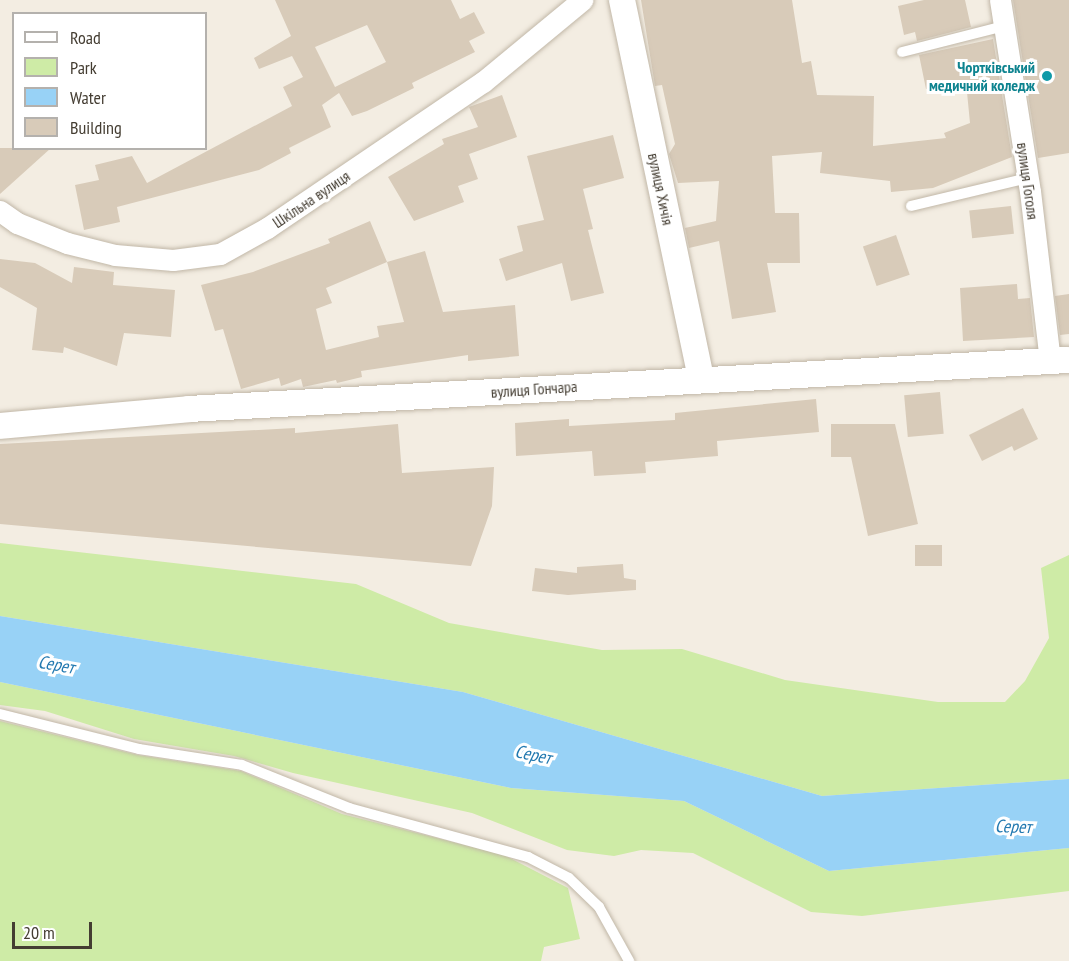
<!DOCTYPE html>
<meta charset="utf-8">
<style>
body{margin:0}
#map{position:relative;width:1069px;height:961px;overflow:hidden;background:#f3ede2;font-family:"PT Sans Narrow",sans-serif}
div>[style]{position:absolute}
.green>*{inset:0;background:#ceeba6}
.water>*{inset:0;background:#98d2f6}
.building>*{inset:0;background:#d8cbb9;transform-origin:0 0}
.roads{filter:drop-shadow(0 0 2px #c1b7a7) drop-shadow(0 0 2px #c1b7a7)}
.service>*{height:10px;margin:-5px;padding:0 5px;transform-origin:5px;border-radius:5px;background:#fff}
.minor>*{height:21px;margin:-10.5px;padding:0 10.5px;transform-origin:10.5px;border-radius:10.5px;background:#fff}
.tertiary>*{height:26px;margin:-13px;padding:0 13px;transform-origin:13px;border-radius:13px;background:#fff}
.dots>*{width:16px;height:16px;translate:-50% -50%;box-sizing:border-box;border:3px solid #fff;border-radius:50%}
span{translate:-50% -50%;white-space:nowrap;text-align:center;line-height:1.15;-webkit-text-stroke:6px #fff;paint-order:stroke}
.culture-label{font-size:16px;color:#0d838f;font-weight:700}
.right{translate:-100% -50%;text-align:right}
.street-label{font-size:16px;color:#443d32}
.water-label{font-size:18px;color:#2279b0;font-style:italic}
.legend{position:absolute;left:12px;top:12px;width:195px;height:138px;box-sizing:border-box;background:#fff;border:2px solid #b4b1ad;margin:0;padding:8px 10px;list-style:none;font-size:18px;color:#443d32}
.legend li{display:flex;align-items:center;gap:12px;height:30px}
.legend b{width:30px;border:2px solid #b4b1ad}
.scale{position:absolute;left:12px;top:922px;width:80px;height:27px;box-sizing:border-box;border:3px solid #443d32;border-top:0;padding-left:8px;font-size:18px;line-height:21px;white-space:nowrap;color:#443d32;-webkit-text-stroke:4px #fff;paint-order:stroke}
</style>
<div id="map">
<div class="green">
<div style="clip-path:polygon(0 543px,356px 584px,449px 623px,602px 650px,682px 649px,785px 680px,938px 702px,1005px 702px,1025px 681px,1049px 638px,1041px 568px,1069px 555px,1069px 779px,822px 796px,463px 692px,0 616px)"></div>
<div style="clip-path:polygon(0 682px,511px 788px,684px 801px,829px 871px,1069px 848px,1069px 891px,862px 916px,811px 912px,693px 853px,641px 850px,614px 856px,567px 850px,472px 813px,293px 773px,234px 756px,134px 739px,45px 711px,0 705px)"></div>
<div style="clip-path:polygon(0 721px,138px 755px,241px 771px,342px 814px,504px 855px,568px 888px,580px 939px,544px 947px,541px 961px,0 961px)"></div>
</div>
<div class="water">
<div style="clip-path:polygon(0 616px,463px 692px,822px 796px,1069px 779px,1069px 848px,829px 871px,684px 801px,511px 788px,0 682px)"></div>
</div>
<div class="building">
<div style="clip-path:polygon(evenodd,275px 0,451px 0,460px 19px,474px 12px,485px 33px,469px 41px,475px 52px,412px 83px,414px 88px,367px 111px,352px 116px,339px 93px,322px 105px,331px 127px,289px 148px,291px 153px,259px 170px,117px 207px,120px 222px,84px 230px,75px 185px,99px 180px,95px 165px,132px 156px,147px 183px,292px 106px,283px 87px,303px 77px,292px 56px,259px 69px,254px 58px,291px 36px,275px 0,367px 25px,386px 62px,335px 87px,315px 47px,367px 25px)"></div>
<div style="clip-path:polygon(641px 0,792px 0,802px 63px,811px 61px,817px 95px,874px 96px,873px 146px,946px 138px,944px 133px,970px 123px,966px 82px,926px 89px,919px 55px,993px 39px,1012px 157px,933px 188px,891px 192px,890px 181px,820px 173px,822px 152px,772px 156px,775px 213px,799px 213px,800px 263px,767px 263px,776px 312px,732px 319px,719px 241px,689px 248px,685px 228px,716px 221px,719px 181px,678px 183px,669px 154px,675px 144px,662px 85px,655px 86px)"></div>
<div style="clip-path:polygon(924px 0,965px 0,971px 27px,917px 41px,915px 32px,904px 35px,898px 6px)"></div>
<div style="clip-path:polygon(1013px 0,1069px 0,1069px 153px,1038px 158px)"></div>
<div style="clip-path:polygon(502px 95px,517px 137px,469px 154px,478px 179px,458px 186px,464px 202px,414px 221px,388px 177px,444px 144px,442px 139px,478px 127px,469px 107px)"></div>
<div style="clip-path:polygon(613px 135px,624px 178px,583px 189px,593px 229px,588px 230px,604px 293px,571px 301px,562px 263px,506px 281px,499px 259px,523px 251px,517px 226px,544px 220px,527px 156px)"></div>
<div style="clip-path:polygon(0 148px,51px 148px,0 194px)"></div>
<div style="left:1011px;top:206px;width:28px;height:42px;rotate:84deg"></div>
<div style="clip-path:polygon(evenodd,370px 221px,387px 262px,425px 251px,443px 312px,515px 305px,519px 356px,468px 361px,468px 355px,361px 371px,362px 377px,337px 383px,336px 380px,303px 387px,301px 379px,281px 386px,279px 378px,241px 389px,223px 329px,215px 331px,201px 285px,253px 272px,330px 243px,328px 239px,370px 221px,387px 262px,404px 322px,377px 326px,379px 337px,326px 350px,316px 309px,332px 303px,326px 288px,387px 262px)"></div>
<div style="left:896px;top:235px;width:42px;height:35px;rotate:71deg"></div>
<div style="clip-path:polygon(0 259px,35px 263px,72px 283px,74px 267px,114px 272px,113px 285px,175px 290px,171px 337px,124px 333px,117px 366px,64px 347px,63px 353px,32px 350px,37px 308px,0 287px)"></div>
<div style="clip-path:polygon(1017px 284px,1018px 299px,1030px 298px,1034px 337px,963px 341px,960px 288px)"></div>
<div style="clip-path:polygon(1069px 294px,1069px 334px,1060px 335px,1055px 296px)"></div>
<div style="left:940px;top:392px;width:42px;height:36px;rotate:85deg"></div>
<div style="clip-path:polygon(816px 399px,819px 432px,717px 441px,718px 456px,645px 462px,646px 473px,594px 476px,592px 451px,516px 456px,515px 423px,569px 419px,569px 426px,675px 420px,675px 413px)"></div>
<div style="clip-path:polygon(1023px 408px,1038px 439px,1014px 451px,1012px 446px,982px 461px,969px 435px)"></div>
<div style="clip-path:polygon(398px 424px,402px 473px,494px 467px,492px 506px,471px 566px,0 524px,0 444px,295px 428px,295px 433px)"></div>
<div style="clip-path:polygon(831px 424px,895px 424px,918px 524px,868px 536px,851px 457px,831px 457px)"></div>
<div style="left:915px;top:545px;width:27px;height:21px"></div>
<div style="clip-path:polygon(623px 564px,624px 578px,636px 580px,636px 590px,568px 595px,532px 591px,535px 568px,577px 573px,577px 567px)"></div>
</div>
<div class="roads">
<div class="service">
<div style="left:902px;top:52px;width:105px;rotate:-14.3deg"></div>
<div style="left:911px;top:206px;width:120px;rotate:-13.5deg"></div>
<div style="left:0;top:714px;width:143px;rotate:14.1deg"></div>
<div style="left:139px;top:749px;width:104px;rotate:8.8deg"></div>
<div style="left:242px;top:765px;width:115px;rotate:21.9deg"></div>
<div style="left:349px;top:808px;width:186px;rotate:15.3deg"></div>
<div style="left:528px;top:857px;width:46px;rotate:27.1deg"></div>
<div style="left:569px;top:878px;width:42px;rotate:44deg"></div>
<div style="left:599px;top:907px;width:62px;rotate:60.9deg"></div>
</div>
<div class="minor">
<div style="left:1000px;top:0;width:193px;rotate:81.1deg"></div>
<div style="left:1030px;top:191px;width:172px;rotate:83.3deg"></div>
<div style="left:0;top:211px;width:21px;rotate:35deg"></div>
<div style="left:17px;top:223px;width:54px;rotate:21.8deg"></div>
<div style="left:67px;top:243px;width:49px;rotate:14deg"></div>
<div style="left:115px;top:255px;width:58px;rotate:4.9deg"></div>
<div style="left:173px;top:260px;width:47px;rotate:-7.3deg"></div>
<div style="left:220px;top:254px;width:54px;rotate:-29deg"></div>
<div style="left:267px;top:228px;width:261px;rotate:-34.1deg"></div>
<div style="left:483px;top:82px;width:129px;rotate:-39.6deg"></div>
</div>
<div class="tertiary">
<div style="left:622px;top:0;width:387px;rotate:78.2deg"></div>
<div style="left:0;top:426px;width:190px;rotate:-5.1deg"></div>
<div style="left:189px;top:409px;width:881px;rotate:-3.19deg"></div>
</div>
</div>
<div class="dots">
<div style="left:1047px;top:76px;background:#0f9aa8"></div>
</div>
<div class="culture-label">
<span class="right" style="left:1035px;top:76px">Чортківський<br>медичний коледж</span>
</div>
<div class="street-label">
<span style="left:1028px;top:181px;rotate:82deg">вулиця Гоголя</span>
<span style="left:661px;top:189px;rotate:78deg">вулиця Хичія</span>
<span style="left:311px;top:199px;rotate:-34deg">Шкільна вулиця</span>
<span style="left:534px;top:389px;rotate:-4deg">вулиця Гончара</span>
</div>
<div class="water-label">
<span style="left:56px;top:665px;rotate:10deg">Серет</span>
<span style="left:533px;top:755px;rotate:12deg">Серет</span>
<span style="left:1013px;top:827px;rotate:2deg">Серет</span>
</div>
<ul class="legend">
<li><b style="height:8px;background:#fff"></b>Road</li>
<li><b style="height:16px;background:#ceeba6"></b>Park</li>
<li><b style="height:16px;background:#98d2f6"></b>Water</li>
<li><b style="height:16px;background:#d8cbb9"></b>Building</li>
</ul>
<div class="scale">20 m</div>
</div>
